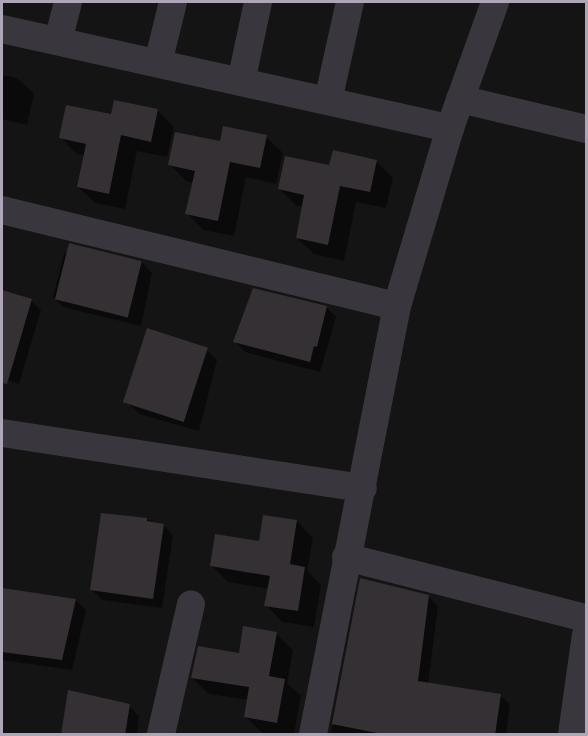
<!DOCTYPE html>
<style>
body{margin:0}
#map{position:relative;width:588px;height:736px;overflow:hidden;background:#151415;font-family:Inter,sans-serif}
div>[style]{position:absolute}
.shadow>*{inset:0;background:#0007}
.building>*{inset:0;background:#343034;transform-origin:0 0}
.street>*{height:28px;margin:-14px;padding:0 14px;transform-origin:14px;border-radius:14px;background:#3a363d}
span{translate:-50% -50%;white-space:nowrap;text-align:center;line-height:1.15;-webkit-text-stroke:6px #100f10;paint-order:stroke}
.frame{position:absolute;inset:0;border:3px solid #aea5b6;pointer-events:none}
</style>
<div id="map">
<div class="shadow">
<div style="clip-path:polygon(2px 75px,17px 78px,34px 94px,27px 125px,2px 119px)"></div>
<div style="clip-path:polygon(157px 110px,174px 127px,167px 157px,137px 151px,125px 209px,95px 203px,78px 187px,85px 156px,77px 154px,61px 138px,112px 116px)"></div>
<div style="clip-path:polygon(266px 137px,283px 153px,276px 184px,246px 177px,234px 236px,203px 230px,187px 213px,194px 183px,186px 181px,170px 165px,221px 143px)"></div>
<div style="clip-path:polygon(376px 161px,393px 178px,386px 208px,356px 202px,344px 261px,314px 254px,297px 238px,304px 207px,296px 205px,280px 189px,331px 167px)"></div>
<div style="clip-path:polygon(64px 253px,142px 262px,152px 273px,141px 326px,63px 307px,53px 297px)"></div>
<div style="clip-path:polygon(2px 291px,31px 300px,41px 310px,19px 384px,2px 378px)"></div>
<div style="clip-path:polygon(326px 307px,336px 317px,320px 372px,245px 352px,235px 342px)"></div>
<div style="clip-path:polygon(207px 350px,217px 360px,199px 431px,139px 414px,129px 404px)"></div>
<div style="clip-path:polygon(147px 519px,163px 525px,173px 535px,162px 608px,102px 600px,92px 590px)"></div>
<div style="clip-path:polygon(297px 521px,313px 538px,307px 571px,321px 585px,314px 627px,282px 622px,266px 605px,269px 589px,228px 582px,212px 566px)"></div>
<div style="clip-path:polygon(362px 580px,428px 596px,438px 606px,428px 684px,500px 695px,510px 705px,506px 734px,331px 734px)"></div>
<div style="clip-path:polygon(2px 590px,76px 600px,86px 610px,72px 670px,2px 660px)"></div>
<div style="clip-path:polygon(276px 633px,293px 650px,287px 683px,301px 696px,294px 734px,262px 733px,246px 717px,249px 700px,209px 694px,192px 678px)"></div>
<div style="clip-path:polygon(69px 692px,129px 706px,139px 716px,137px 734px,63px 734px)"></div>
</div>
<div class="building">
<div style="clip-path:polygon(114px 100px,158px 109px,151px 142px,121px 135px,109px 194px,77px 187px,86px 144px,59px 138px,66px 105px,111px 114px)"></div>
<div style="clip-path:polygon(223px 126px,267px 135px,260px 168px,230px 162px,218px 221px,185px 214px,195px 171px,168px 165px,175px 132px,220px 141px)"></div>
<div style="clip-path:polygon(333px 150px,377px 160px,370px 192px,340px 186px,328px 245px,296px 238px,304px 195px,278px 189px,285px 156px,329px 165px)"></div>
<div style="left:69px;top:243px;width:75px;height:58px;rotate:14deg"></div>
<div style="clip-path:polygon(253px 288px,327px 306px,317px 347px,314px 346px,310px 362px,233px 342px)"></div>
<div style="clip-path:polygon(2px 290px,32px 299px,7px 384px,2px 383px)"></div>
<div style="left:147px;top:328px;width:64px;height:78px;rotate:18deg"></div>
<div style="clip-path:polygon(101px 513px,147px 518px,147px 521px,164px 524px,153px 599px,90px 590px)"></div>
<div style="clip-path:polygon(263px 515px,297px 520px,290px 564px,305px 567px,298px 611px,264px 606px,270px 576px,210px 566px,215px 534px,259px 541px)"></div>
<div style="clip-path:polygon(360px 578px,429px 595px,418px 681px,501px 694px,495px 735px,387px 735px,332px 724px)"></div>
<div style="clip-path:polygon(2px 588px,76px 599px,62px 660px,2px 652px)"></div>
<div style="clip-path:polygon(243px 626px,277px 632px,269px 676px,285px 679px,277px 723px,244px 717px,249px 687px,191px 678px,198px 646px,239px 653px)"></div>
<div style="clip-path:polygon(68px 690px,130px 704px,125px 735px,61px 735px)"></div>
</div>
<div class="street">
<div style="left:2px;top:29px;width:459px;rotate:12.5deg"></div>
<div style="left:58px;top:41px;width:40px;rotate:-75.6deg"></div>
<div style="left:158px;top:63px;width:63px;rotate:-76.2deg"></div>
<div style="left:241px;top:82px;width:82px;rotate:-78deg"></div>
<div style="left:460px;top:99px;width:130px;rotate:13.4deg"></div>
<div style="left:328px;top:101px;width:101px;rotate:-77.5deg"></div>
<div style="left:2px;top:210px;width:406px;rotate:13.7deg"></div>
<div style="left:2px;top:433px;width:365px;rotate:8.7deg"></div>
<div style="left:346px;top:557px;width:248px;rotate:14.3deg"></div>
<div style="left:161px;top:734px;width:133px;rotate:-77deg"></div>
<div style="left:313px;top:734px;width:436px;rotate:-78.9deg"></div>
<div style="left:397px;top:306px;width:186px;rotate:-73.4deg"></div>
<div style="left:450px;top:128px;width:134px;rotate:-70.3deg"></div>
<div style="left:572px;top:734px;width:101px;rotate:-82deg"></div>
</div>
<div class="frame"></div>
</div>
